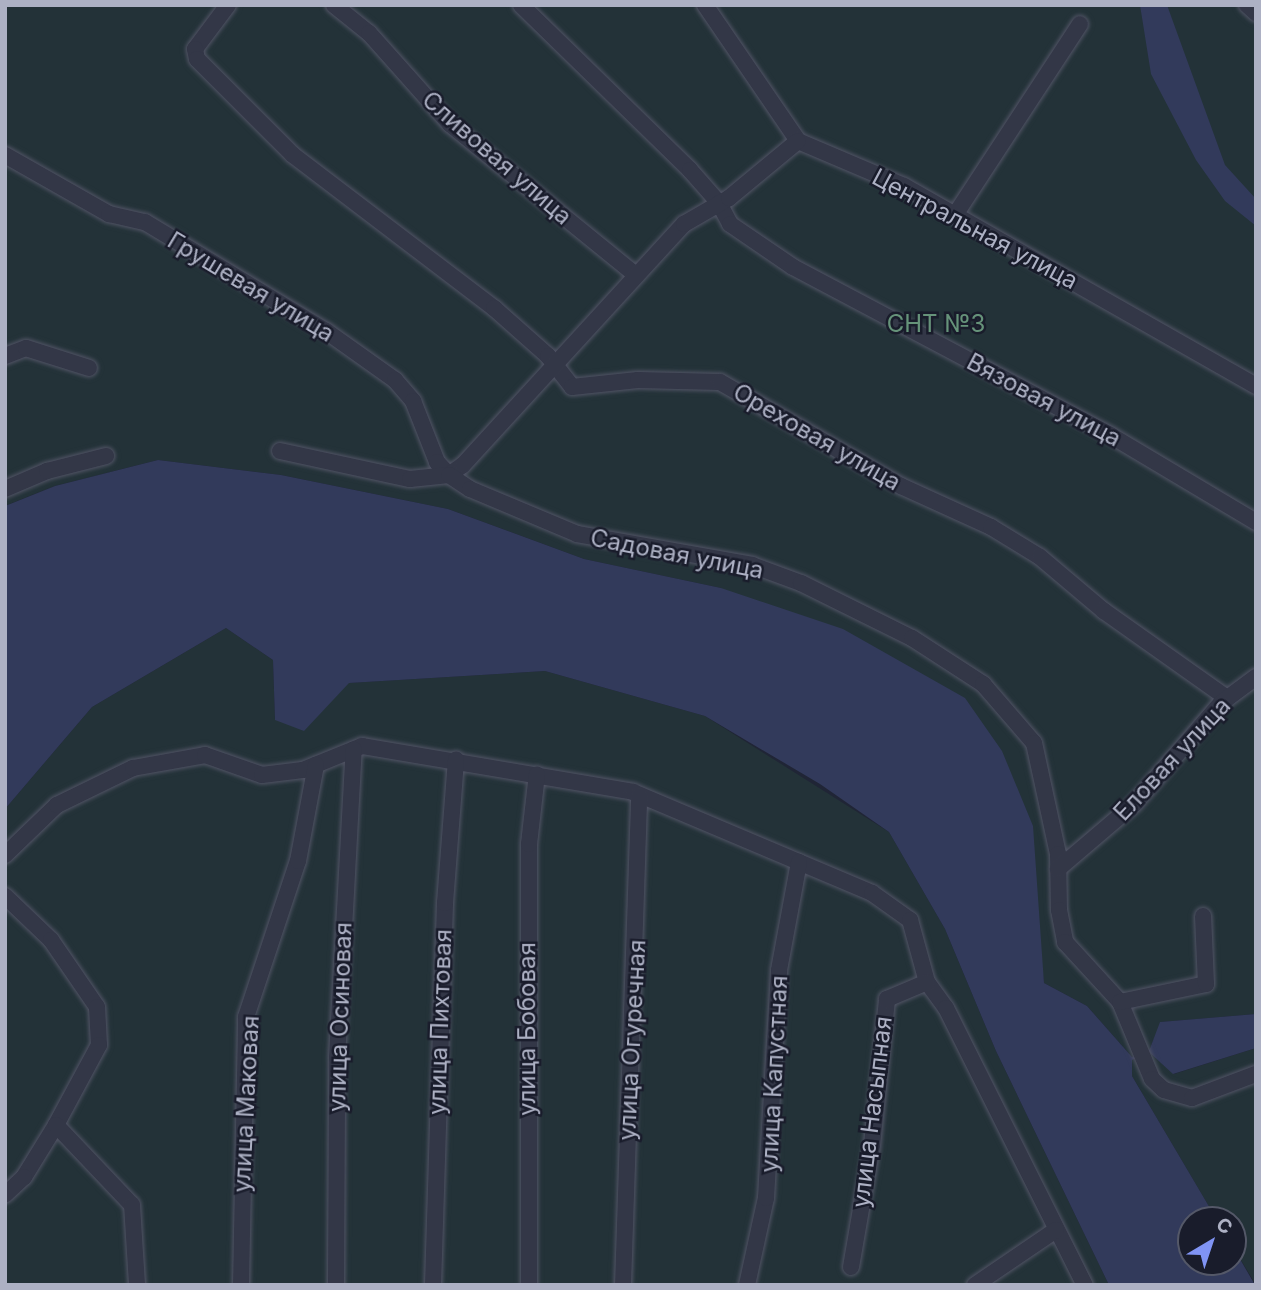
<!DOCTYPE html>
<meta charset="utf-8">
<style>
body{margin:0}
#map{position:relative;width:1261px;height:1290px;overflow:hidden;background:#202536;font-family:Inter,sans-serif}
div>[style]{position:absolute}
.green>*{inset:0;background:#233238}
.water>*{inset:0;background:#323a5b}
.roads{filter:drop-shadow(0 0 2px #515465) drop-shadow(0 0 2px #515465)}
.street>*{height:16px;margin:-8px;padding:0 8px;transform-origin:8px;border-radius:8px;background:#333747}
span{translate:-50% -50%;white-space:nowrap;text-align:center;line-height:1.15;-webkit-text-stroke:5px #191c2b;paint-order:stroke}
.street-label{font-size:24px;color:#adb1c4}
.park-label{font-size:24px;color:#66937a}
.frame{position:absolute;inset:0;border:7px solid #adb1c4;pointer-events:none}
.north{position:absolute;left:1177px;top:1206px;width:70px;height:70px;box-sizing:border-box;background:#191c2b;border:2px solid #545868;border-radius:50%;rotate:39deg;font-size:19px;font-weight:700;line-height:28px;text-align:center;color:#adb1c4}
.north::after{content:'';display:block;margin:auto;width:24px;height:32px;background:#8094f5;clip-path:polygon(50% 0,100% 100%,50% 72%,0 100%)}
</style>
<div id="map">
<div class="green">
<div style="clip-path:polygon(5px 5px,1256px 5px,1256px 1014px,1161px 1022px,1149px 1051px,1132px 1057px,1087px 1006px,1044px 983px,1036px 912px,721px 588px,584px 559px,448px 509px,281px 475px,158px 460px,55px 486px,5px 506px)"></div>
<div style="clip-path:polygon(226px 628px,273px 660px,275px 720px,348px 683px,545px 671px,705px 716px,889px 832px,945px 929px,996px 1051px,1109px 1285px,5px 1285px,5px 809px,92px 707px)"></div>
<div style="clip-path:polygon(1256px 1048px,1256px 1285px,1233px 1247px,1233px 1220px,1217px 1220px,1132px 1076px,1132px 1060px,1150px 1053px,1174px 1074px)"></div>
</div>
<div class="water">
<div style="clip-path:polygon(1140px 5px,1167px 5px,1225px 165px,1256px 199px,1256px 226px,1225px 201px,1196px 160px,1151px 74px)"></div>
<div style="clip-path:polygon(158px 460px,281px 475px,448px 509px,584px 559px,721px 588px,843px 629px,965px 698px,1002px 751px,1033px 826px,1044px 983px,1087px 1006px,1132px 1057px,1149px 1051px,1160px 1022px,1256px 1014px,1256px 1048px,1173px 1074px,1150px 1053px,1132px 1060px,1132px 1076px,1217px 1220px,1191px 1220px,1191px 1262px,1233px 1262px,1233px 1247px,1255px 1285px,1109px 1285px,996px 1051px,945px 929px,889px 832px,820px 784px,705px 716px,545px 671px,349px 683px,304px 731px,275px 720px,273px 660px,226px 628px,92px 707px,5px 809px,5px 506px,55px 486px)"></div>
</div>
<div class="roads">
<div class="street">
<div style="left:228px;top:5px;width:55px;rotate:126.9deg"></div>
<div style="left:195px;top:49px;width:10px;rotate:79deg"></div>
<div style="left:197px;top:59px;width:136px;rotate:45deg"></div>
<div style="left:293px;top:155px;width:253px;rotate:37.3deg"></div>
<div style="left:494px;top:308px;width:72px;rotate:41.6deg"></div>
<div style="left:548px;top:356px;width:39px;rotate:52deg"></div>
<div style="left:572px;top:387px;width:66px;rotate:-6.1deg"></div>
<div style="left:638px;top:380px;width:82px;rotate:1.4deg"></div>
<div style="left:720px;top:382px;width:209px;rotate:29.9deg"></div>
<div style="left:901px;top:486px;width:99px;rotate:24.5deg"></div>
<div style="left:991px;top:527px;width:57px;rotate:31.5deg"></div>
<div style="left:1040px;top:557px;width:84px;rotate:40.2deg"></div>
<div style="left:1104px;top:611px;width:151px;rotate:35.3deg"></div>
<div style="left:334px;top:5px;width:45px;rotate:38.7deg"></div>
<div style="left:369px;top:33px;width:122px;rotate:48.3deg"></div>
<div style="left:450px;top:124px;width:240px;rotate:39.1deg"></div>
<div style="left:521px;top:5px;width:236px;rotate:44.3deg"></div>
<div style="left:690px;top:170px;width:44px;rotate:48.7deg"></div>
<div style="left:719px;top:203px;width:24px;rotate:62deg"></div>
<div style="left:730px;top:224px;width:76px;rotate:34.3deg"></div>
<div style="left:793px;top:267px;width:359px;rotate:27.9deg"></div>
<div style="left:1110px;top:435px;width:170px;rotate:30.8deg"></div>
<div style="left:705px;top:5px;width:165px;rotate:55.6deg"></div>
<div style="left:798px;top:141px;width:115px;rotate:23deg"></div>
<div style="left:904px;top:186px;width:405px;rotate:29.6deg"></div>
<div style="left:1247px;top:5px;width:12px;rotate:42deg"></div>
<div style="left:5px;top:155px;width:120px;rotate:29.6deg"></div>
<div style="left:109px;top:214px;width:37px;rotate:13deg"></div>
<div style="left:145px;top:222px;width:211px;rotate:31.1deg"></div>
<div style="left:326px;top:331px;width:85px;rotate:35.4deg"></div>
<div style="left:395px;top:380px;width:28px;rotate:49deg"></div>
<div style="left:413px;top:401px;width:66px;rotate:68.5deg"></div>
<div style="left:437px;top:462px;width:18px;rotate:47deg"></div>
<div style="left:449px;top:475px;width:17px;rotate:-36deg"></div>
<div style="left:463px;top:465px;width:327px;rotate:-47.5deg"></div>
<div style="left:684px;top:224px;width:52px;rotate:-30deg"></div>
<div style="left:729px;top:198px;width:89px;rotate:-39.6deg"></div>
<div style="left:955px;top:215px;width:228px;rotate:-56.8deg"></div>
<div style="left:5px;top:356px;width:22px;rotate:-21deg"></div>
<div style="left:26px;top:348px;width:66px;rotate:17.6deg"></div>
<div style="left:280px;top:451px;width:133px;rotate:12.2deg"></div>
<div style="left:410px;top:479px;width:39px;rotate:-6deg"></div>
<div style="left:449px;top:475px;width:25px;rotate:34deg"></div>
<div style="left:470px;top:489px;width:116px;rotate:22.8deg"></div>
<div style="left:577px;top:534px;width:178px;rotate:10deg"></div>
<div style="left:752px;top:565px;width:52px;rotate:20.2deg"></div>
<div style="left:801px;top:583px;width:124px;rotate:26.4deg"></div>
<div style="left:912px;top:638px;width:85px;rotate:32.9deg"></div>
<div style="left:983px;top:684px;width:78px;rotate:49.2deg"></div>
<div style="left:1034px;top:743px;width:114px;rotate:77.8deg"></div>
<div style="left:1058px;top:854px;width:56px;rotate:89deg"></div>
<div style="left:1059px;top:910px;width:33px;rotate:79deg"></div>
<div style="left:1065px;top:942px;width:81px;rotate:47.5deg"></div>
<div style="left:1120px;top:1002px;width:83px;rotate:67.4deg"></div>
<div style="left:1152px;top:1079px;width:16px;rotate:43deg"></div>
<div style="left:1164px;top:1090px;width:29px;rotate:16deg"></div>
<div style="left:1192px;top:1098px;width:68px;rotate:-20.6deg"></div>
<div style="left:5px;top:489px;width:46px;rotate:-23.2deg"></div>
<div style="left:47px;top:471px;width:61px;rotate:-14.3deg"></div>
<div style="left:5px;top:855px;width:72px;rotate:-43.9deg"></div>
<div style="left:57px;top:805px;width:85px;rotate:-26deg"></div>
<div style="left:133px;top:768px;width:73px;rotate:-10.2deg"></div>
<div style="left:205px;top:755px;width:60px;rotate:19.3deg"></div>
<div style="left:262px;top:775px;width:41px;rotate:-7deg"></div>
<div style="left:303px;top:770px;width:64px;rotate:-22.1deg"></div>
<div style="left:362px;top:746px;width:275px;rotate:9.6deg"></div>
<div style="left:633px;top:792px;width:259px;rotate:22.9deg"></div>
<div style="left:872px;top:893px;width:47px;rotate:35.4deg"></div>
<div style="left:910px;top:920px;width:64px;rotate:74.7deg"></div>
<div style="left:927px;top:982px;width:32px;rotate:54deg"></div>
<div style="left:946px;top:1008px;width:310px;rotate:63.4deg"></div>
<div style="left:1058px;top:869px;width:100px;rotate:-40.5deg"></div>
<div style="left:1134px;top:804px;width:133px;rotate:-49.3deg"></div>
<div style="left:1221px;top:703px;width:44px;rotate:-36.6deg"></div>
<div style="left:5px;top:896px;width:64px;rotate:43.7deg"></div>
<div style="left:51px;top:940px;width:81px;rotate:55.5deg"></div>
<div style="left:97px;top:1007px;width:38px;rotate:87deg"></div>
<div style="left:99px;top:1045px;width:91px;rotate:118.3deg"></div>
<div style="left:56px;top:1125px;width:61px;rotate:121.6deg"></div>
<div style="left:24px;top:1177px;width:26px;rotate:137deg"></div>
<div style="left:1120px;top:1002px;width:88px;rotate:-11.8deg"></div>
<div style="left:1206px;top:984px;width:68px;rotate:-92.5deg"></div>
<div style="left:56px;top:1125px;width:110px;rotate:46.5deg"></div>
<div style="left:132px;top:1205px;width:80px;rotate:86.4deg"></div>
<div style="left:851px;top:1267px;width:124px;rotate:-80.2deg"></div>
<div style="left:872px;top:1145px;width:147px;rotate:-84.1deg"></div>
<div style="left:887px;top:999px;width:43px;rotate:-23deg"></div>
<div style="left:241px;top:1285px;width:268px;rotate:-88.9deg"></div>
<div style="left:246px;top:1017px;width:164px;rotate:-71.6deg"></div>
<div style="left:298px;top:861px;width:98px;rotate:-79.4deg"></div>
<div style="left:336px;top:1285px;width:227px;rotate:-89.7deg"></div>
<div style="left:337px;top:1058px;width:309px;rotate:-86.9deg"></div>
<div style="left:433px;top:1285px;width:382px;rotate:-88.2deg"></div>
<div style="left:445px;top:903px;width:144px;rotate:-85.6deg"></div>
<div style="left:529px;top:1285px;width:441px;rotate:-90deg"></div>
<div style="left:529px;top:844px;width:70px;rotate:-83.5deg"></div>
<div style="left:623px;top:1285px;width:490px;rotate:-88.1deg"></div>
<div style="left:747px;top:1285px;width:89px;rotate:-77.7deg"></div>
<div style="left:766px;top:1198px;width:228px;rotate:-86.7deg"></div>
<div style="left:779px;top:970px;width:110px;rotate:-79.5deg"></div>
<div style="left:975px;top:1285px;width:98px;rotate:-34.2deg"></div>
</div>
</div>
<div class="street-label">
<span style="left:497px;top:158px;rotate:41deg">Сливовая улица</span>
<span style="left:975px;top:229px;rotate:28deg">Центральная улица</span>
<span style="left:251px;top:287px;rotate:31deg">Грушевая улица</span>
<span style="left:1044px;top:400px;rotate:28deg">Вязовая улица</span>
<span style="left:817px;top:437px;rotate:30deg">Ореховая улица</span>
<span style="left:677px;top:554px;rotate:11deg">Садовая улица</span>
<span style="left:1172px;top:759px;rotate:-47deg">Еловая улица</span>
<span style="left:340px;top:1017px;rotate:-88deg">улица Осиновая</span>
<span style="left:440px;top:1022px;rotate:-88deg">улица Пихтовая</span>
<span style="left:527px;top:1029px;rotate:-90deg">улица Бобовая</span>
<span style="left:632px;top:1040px;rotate:-87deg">улица Огуречная</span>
<span style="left:774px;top:1074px;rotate:-87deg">улица Капустная</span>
<span style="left:246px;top:1104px;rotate:-87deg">улица Маковая</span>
<span style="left:872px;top:1112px;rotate:-83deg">улица Насыпная</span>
</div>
<div class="park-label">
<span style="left:936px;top:324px">СНТ №3</span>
</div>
<div class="frame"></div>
<div class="north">С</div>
</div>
